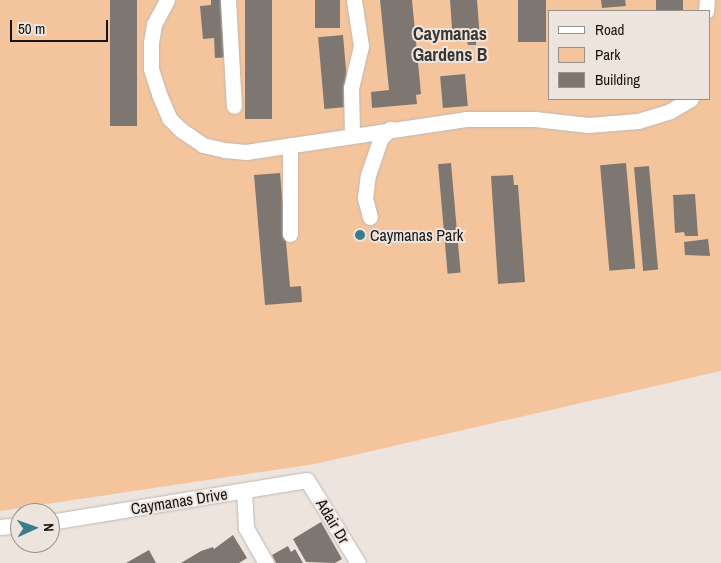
<!DOCTYPE html>
<style>
body{margin:0}
#map{position:relative;width:721px;height:563px;overflow:hidden;background:#ede4de;font-family:"Archivo Narrow",sans-serif}
div>[style]{position:absolute}
.green>*{inset:0;background:#f4c59d}
.building>*{inset:0;background:#7e7771;transform-origin:0 0}
.roads{filter:drop-shadow(0 0 1px #bfb7b1) drop-shadow(0 0 1px #bfb7b1)}
.minor>*{height:15px;margin:-7.5px;padding:0 7.5px;transform-origin:7.5px;border-radius:7.5px;background:#fff}
.dots>*{width:14px;height:14px;translate:-50% -50%;box-sizing:border-box;border:2px solid #ede4de;border-radius:50%}
span{translate:-50% -50%;white-space:nowrap;text-align:center;line-height:1.15;-webkit-text-stroke:4px #ede4de;paint-order:stroke}
.poi-label{font-size:16px;color:#171512}
.left{translate:0 -50%;text-align:left}
.street-label{font-size:16px;color:#171512}
.neighbourhood-label{font-size:18px;color:#3a342f;font-weight:700}
.legend{position:absolute;left:548px;top:10px;width:162px;height:90px;box-sizing:border-box;background:#ede4de;border:1px solid #97918c;margin:0;padding:6px 9px;list-style:none;font-size:15px;color:#171512}
.legend li{display:flex;align-items:center;gap:10px;height:25px}
.legend b{width:25px;border:1px solid #97918c}
.north{position:absolute;left:10px;top:503px;width:50px;height:50px;box-sizing:border-box;background:#ede4de;border:1px solid #97918c;border-radius:50%;rotate:88deg;font-size:14px;font-weight:700;line-height:20px;text-align:center;color:#171512}
.north::after{content:'';display:block;margin:auto;width:18px;height:22px;background:#397c8c;clip-path:polygon(50% 0,100% 100%,50% 72%,0 100%)}
.scale{position:absolute;left:10px;top:20px;width:98px;height:22px;box-sizing:border-box;border:2px solid #171512;border-top:0;padding-left:6px;font-size:15px;line-height:18px;white-space:nowrap;color:#171512;-webkit-text-stroke:4px #ede4de;paint-order:stroke}
</style>
<div id="map">
<div class="green">
<div style="clip-path:polygon(evenodd,0 0,721px 0,721px 371px,315px 464px,0 511px,0 0,550px 11px,710px 11px,710px 99px,550px 99px,550px 11px)"></div>
</div>
<div class="building">
<div style="left:110px;top:0;width:27px;height:126px"></div>
<div style="clip-path:polygon(211px 0,226px 0,231px 57px,215px 58px,214px 38px,203px 39px,200px 6px,211px 5px)"></div>
<div style="left:245px;top:0;width:27px;height:119px"></div>
<div style="left:315px;top:0;width:25px;height:28px"></div>
<div style="clip-path:polygon(380px 0,412px 0,421px 94px,416px 95px,417px 104px,372px 108px,371px 92px,389px 90px)"></div>
<div style="clip-path:polygon(450px 0,477px 0,480px 39px,476px 40px,476px 45px,468px 45px,467px 41px,453px 42px)"></div>
<div style="left:518px;top:0;width:28px;height:42px"></div>
<div style="clip-path:polygon(601px 0,625px 0,626px 6px,602px 8px)"></div>
<div style="left:656px;top:0;width:27px;height:11px"></div>
<div style="left:343px;top:35px;width:72px;height:25px;rotate:85deg"></div>
<div style="left:465px;top:74px;width:32px;height:25px;rotate:85deg"></div>
<div style="left:451px;top:163px;width:110px;height:13px;rotate:85deg"></div>
<div style="left:626px;top:163px;width:106px;height:26px;rotate:85deg"></div>
<div style="left:649px;top:166px;width:104px;height:15px;rotate:85deg"></div>
<div style="clip-path:polygon(280px 173px,290px 287px,301px 286px,302px 302px,265px 305px,254px 175px)"></div>
<div style="clip-path:polygon(513px 175px,514px 185px,518px 185px,525px 282px,498px 284px,491px 176px)"></div>
<div style="clip-path:polygon(695px 194px,698px 236px,685px 236px,684px 232px,675px 233px,673px 195px)"></div>
<div style="clip-path:polygon(708px 239px,710px 256px,685px 255px,684px 242px)"></div>
<div style="clip-path:polygon(321px 522px,342px 559px,335px 563px,306px 562px,293px 539px)"></div>
<div style="clip-path:polygon(233px 535px,247px 558px,239px 563px,181px 563px,201px 551px,213px 547px,214px 549px)"></div>
<div style="clip-path:polygon(288px 546px,291px 552px,295px 549px,303px 563px,276px 563px,272px 555px)"></div>
<div style="clip-path:polygon(149px 550px,156px 563px,126px 563px)"></div>
</div>
<div class="roads">
<div class="minor">
<div style="left:167px;top:0;width:27px;rotate:118deg"></div>
<div style="left:154px;top:24px;width:19px;rotate:99deg"></div>
<div style="left:151px;top:43px;width:26px;rotate:90deg"></div>
<div style="left:151px;top:69px;width:26px;rotate:72deg"></div>
<div style="left:159px;top:94px;width:26px;rotate:67deg"></div>
<div style="left:169px;top:118px;width:17px;rotate:45deg"></div>
<div style="left:181px;top:130px;width:27px;rotate:34deg"></div>
<div style="left:203px;top:145px;width:22px;rotate:13deg"></div>
<div style="left:224px;top:150px;width:22px;rotate:5deg"></div>
<div style="left:246px;top:152px;width:222px;rotate:-8.5deg"></div>
<div style="left:466px;top:119px;width:69px"></div>
<div style="left:535px;top:119px;width:53px;rotate:6.5deg"></div>
<div style="left:588px;top:125px;width:50px;rotate:-4.6deg"></div>
<div style="left:638px;top:121px;width:34px;rotate:-17deg"></div>
<div style="left:670px;top:111px;width:24px;rotate:-30deg"></div>
<div style="left:228px;top:0;width:106px;rotate:86.8deg"></div>
<div style="left:706px;top:11px;width:11px;rotate:-85deg"></div>
<div style="left:352px;top:135px;width:47px;rotate:-91.2deg"></div>
<div style="left:351px;top:88px;width:43px;rotate:-76.6deg"></div>
<div style="left:361px;top:46px;width:47px;rotate:-98.7deg"></div>
<div style="left:290px;top:145px;width:89px;rotate:90deg"></div>
<div style="left:370px;top:217px;width:20px;rotate:-105deg"></div>
<div style="left:365px;top:198px;width:23px;rotate:-83deg"></div>
<div style="left:368px;top:175px;width:39px;rotate:-71deg"></div>
<div style="left:381px;top:138px;width:13px;rotate:-45deg"></div>
<div style="left:244px;top:490px;width:38px;rotate:87deg"></div>
<div style="left:246px;top:528px;width:40px;rotate:60.3deg"></div>
<div style="left:50px;top:522px;width:260px;rotate:-9.3deg"></div>
<div style="left:307px;top:480px;width:97px;rotate:58.4deg"></div>
<div style="left:0;top:527px;width:20px;rotate:-6deg"></div>
</div>
</div>
<div class="dots">
<div style="left:360px;top:235px;background:#397c8c"></div>
</div>
<div class="poi-label">
<span class="left" style="left:370px;top:235px">Caymanas Park</span>
</div>
<div class="street-label">
<span style="left:179px;top:501px;rotate:-9deg">Caymanas Drive</span>
<span style="left:333px;top:521px;rotate:59deg">Adair Dr</span>
</div>
<div class="neighbourhood-label">
<span style="left:450px;top:45px">Caymanas<br>Gardens B</span>
</div>
<ul class="legend">
<li><b style="height:6px;background:#fff"></b>Road</li>
<li><b style="height:14px;background:#f4c59d"></b>Park</li>
<li><b style="height:14px;background:#7e7771"></b>Building</li>
</ul>
<div class="north">N</div>
<div class="scale">50 m</div>
</div>
